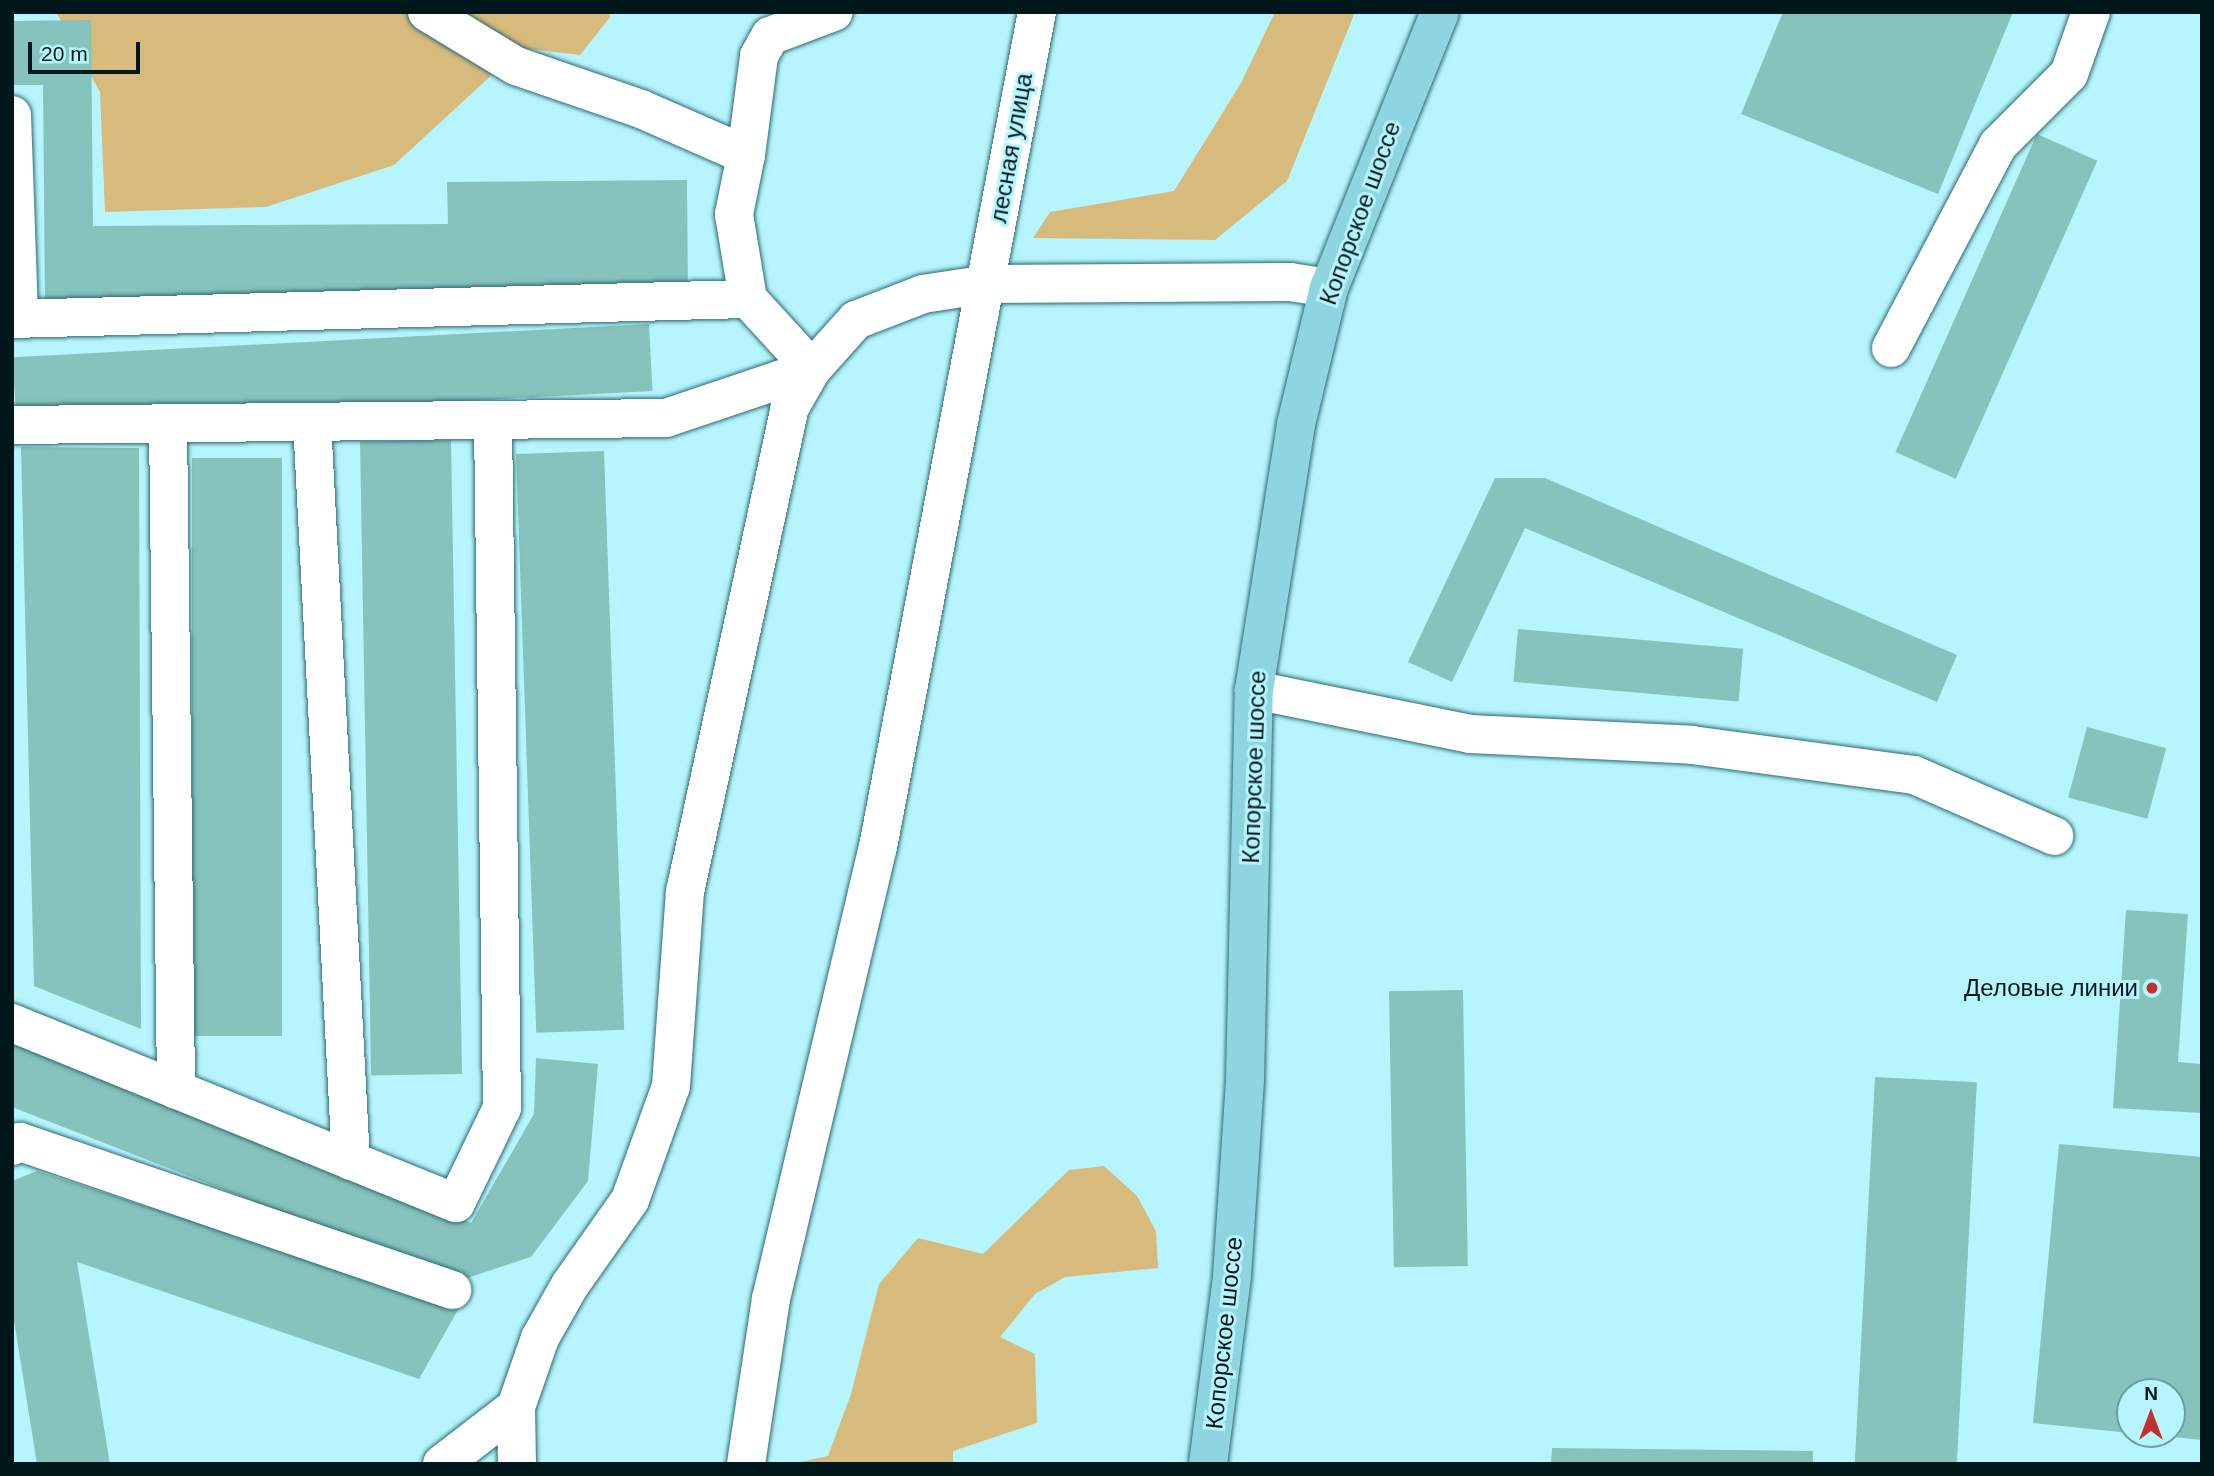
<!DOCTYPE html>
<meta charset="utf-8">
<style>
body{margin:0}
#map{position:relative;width:2214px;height:1476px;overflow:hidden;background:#b7f5fe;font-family:Helvetica,sans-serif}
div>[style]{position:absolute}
.green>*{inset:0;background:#d6bb7c}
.building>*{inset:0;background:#86c3bc;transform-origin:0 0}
.roads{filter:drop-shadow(0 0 2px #2d6972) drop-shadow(0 0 2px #2d6972)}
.minor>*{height:38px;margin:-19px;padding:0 19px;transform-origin:19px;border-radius:19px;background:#fff}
.major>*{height:38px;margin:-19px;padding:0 19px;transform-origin:19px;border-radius:19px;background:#8ed5df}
.dots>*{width:19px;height:19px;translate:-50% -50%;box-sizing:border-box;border:4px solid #b7f5fe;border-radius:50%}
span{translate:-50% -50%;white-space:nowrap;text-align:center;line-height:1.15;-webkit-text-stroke:6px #b7f5fe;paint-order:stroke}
.street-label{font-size:24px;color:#00171b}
.poi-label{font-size:24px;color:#00171b}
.right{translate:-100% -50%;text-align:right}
.frame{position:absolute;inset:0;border:14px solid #00171b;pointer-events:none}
.north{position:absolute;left:2116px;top:1378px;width:70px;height:70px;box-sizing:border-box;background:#b7f5fe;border:2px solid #6e9ca3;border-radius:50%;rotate:0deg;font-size:19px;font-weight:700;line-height:28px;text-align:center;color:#00171b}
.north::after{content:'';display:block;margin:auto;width:24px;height:32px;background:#c0322c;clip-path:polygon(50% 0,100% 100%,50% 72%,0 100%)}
.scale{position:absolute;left:28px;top:42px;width:112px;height:32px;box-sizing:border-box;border:4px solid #00171b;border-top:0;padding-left:9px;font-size:21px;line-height:24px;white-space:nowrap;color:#00171b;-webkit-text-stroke:5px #b7f5fe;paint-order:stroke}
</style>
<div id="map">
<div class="green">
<div style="clip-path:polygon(56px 12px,606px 12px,611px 16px,580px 55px,521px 48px,394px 165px,266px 207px,105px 212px,100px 92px)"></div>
<div style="clip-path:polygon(1275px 12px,1355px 12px,1287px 181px,1215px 240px,1033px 238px,1050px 212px,1174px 191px,1241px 83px)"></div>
<div style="clip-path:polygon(1104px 1166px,1137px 1196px,1156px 1231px,1158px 1268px,1065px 1277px,1035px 1294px,1000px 1337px,1035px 1354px,1037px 1423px,953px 1451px,953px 1464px,792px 1464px,828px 1456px,851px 1394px,879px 1284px,918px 1238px,983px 1254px,1069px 1170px)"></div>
</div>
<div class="building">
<div style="clip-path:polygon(1783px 12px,2013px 12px,1938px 194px,1741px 114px)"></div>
<div style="clip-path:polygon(91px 20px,93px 226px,448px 224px,447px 182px,687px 180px,688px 297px,45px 302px,43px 85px,12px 85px,12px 21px)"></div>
<div style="left:2037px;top:134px;width:66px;height:348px;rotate:24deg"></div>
<div style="left:649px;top:324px;width:67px;height:637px;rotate:87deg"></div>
<div style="left:451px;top:440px;width:634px;height:91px;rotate:89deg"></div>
<div style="clip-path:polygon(21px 447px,139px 448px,141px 1029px,34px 986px)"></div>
<div style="left:604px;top:451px;width:579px;height:88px;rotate:88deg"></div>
<div style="left:192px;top:458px;width:90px;height:578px"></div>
<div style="clip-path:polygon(1495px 478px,1545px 478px,1957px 655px,1937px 702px,1525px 528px,1452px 682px,1408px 662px)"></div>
<div style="left:1518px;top:629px;width:226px;height:53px;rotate:5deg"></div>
<div style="left:2087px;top:727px;width:82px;height:73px;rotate:15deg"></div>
<div style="clip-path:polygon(2126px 910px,2188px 914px,2178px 1062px,2202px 1064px,2202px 1113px,2113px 1108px)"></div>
<div style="left:1463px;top:990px;width:276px;height:74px;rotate:89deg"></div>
<div style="clip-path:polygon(12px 1041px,471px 1223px,534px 1114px,536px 1058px,598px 1064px,588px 1181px,531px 1257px,458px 1281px,12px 1107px)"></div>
<div style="left:1875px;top:1077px;width:102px;height:388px;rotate:3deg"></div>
<div style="clip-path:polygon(2059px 1144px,2202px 1157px,2202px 1440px,2163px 1436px,2172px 1434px,2172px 1392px,2130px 1392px,2130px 1433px,2033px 1423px)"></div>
<div style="clip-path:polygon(37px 1171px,459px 1308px,419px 1379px,77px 1262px,110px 1464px,37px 1464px,12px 1308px,12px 1181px)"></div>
<div style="clip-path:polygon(1552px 1448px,1813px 1451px,1813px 1464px,1551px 1464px)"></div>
</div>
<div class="roads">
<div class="minor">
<div style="left:12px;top:115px;width:204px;rotate:88deg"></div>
<div style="left:746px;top:155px;width:100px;rotate:-82.5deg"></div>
<div style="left:759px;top:56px;width:23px;rotate:-61deg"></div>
<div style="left:770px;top:36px;width:68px;rotate:-20.6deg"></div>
<div style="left:12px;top:319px;width:736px;rotate:-1.56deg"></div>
<div style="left:1891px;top:348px;width:229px;rotate:-62.2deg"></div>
<div style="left:1998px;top:145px;width:100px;rotate:-45deg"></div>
<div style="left:2069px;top:74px;width:66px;rotate:-70.5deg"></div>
<div style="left:312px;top:422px;width:740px;rotate:86.98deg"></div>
<div style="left:168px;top:423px;width:667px;rotate:89.31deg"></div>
<div style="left:12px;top:425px;width:654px;rotate:-0.61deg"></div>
<div style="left:666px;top:418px;width:154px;rotate:-18.6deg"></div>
<div style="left:812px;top:369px;width:95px;rotate:-132.4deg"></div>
<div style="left:748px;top:299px;width:86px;rotate:-99.4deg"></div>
<div style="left:734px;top:214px;width:60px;rotate:-78.5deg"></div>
<div style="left:746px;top:155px;width:115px;rotate:-156.3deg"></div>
<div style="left:641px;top:109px;width:132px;rotate:-161deg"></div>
<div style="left:516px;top:66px;width:104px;rotate:-148.8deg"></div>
<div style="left:1254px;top:690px;width:220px;rotate:11.5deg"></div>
<div style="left:1470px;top:734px;width:222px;rotate:2.8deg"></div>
<div style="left:1692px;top:745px;width:224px;rotate:7.7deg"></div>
<div style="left:1914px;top:775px;width:153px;rotate:23.5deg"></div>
<div style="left:12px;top:1023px;width:479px;rotate:22.1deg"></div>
<div style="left:456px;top:1203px;width:106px;rotate:-64.2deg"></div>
<div style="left:502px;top:1108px;width:688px;rotate:-90.75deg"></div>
<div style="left:12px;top:1146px;width:9px;rotate:-27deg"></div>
<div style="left:20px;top:1142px;width:457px;rotate:18.9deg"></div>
<div style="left:442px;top:1464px;width:93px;rotate:-37.6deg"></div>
<div style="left:517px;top:1464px;width:57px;rotate:-91deg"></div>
<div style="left:516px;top:1407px;width:73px;rotate:-70.8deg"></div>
<div style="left:540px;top:1338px;width:61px;rotate:-60.5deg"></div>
<div style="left:570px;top:1285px;width:104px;rotate:-54.8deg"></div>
<div style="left:630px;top:1200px;width:121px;rotate:-70.2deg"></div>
<div style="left:671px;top:1086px;width:195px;rotate:-85.9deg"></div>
<div style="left:685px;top:892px;width:494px;rotate:-77.8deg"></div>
<div style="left:789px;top:409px;width:46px;rotate:-60.1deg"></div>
<div style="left:812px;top:369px;width:66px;rotate:-48.1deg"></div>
<div style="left:856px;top:320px;width:72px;rotate:-21.2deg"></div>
<div style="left:923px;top:294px;width:66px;rotate:-8.7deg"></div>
<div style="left:988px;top:284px;width:302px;rotate:-0.4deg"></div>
<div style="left:1290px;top:282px;width:39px;rotate:9deg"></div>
<div style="left:746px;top:1464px;width:167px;rotate:-81.4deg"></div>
<div style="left:771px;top:1299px;width:464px;rotate:-76.7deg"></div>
<div style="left:878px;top:847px;width:850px;rotate:-79.22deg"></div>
</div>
<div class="major">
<div style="left:1208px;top:1464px;width:190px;rotate:-82.7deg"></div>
<div style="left:1232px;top:1276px;width:197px;rotate:-86.2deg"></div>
<div style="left:1245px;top:1079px;width:389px;rotate:-88.7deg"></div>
<div style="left:1254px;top:690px;width:269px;rotate:-81deg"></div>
<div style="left:1296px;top:424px;width:140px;rotate:-76.4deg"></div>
<div style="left:1329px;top:288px;width:297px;rotate:-68.1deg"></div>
</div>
</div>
<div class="dots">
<div style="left:2152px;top:988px;background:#c0322c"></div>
</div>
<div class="street-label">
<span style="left:1011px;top:148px;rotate:-80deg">лесная улица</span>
<span style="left:1360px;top:213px;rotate:-70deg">Копорское шоссе</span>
<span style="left:1254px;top:767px;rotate:-88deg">Копорское шоссе</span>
<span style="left:1224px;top:1333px;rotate:-84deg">Копорское шоссе</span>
</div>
<div class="poi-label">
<span class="right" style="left:2138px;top:988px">Деловые линии</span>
</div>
<div class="frame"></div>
<div class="north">N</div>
<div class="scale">20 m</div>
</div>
